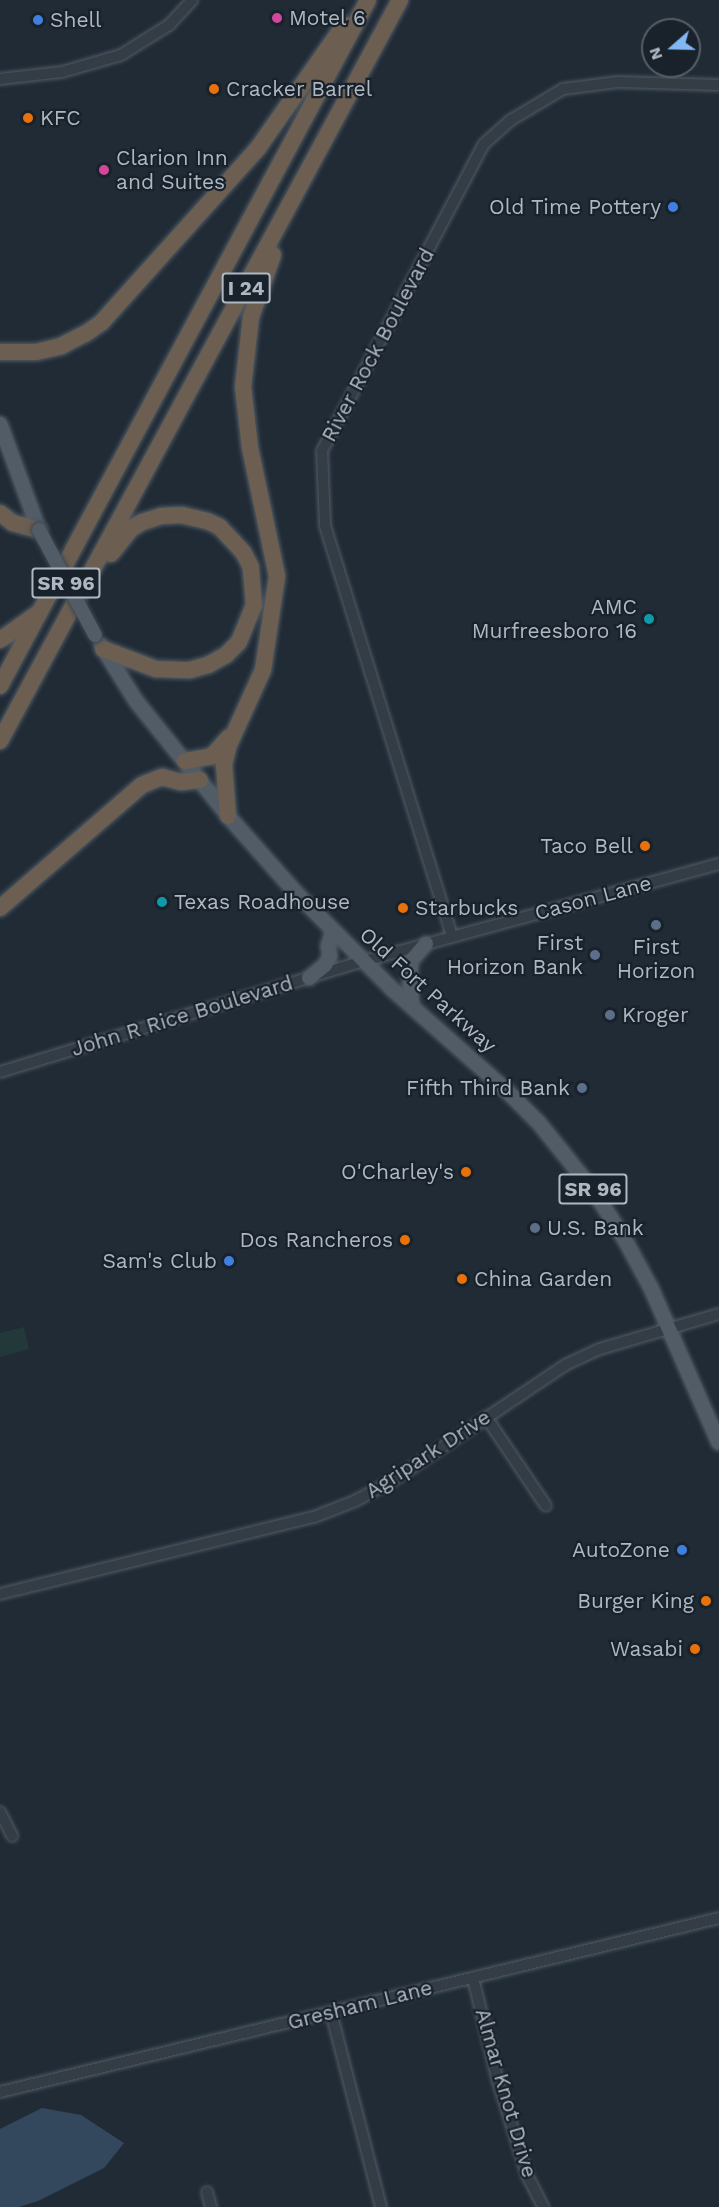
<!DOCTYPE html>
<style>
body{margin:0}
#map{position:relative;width:719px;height:2207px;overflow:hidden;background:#202b36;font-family:"Work Sans",sans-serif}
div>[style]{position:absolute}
.green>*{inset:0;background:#233838}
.water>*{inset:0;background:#34485d}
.roads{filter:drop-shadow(0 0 2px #515b64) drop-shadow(0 0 2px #515b64)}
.minor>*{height:10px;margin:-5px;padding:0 5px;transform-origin:5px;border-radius:5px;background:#343d46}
.major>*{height:14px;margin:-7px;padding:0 7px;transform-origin:7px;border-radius:7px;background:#515c67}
.highway>*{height:16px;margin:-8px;padding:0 8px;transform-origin:8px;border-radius:8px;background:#6c5f51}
.bridges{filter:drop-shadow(0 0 2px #3d4650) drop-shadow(0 0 2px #3d4650)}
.major-bridge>*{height:14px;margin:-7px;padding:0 7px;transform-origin:7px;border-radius:7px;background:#515c67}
.dots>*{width:16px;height:16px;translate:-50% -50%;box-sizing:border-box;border:3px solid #19222b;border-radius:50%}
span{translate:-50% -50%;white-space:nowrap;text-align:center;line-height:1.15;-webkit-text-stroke:4.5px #19222b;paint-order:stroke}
.shield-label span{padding:2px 4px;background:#19222b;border:2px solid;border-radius:4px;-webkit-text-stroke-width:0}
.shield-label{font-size:20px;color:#aeb8c3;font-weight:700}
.poi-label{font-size:21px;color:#aeb8c3}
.left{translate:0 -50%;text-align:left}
.right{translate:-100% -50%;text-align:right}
.street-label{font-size:21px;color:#aeb8c3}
.north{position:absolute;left:641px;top:18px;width:60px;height:60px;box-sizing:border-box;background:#19222b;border:2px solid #555e68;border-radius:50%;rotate:250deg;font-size:16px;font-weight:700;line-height:24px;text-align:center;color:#aeb8c3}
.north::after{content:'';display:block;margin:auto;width:21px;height:27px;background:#82b7f4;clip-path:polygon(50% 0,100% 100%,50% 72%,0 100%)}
</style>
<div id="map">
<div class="green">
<div style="clip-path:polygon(24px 1327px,29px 1349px,0 1357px,0 1333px)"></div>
</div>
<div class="water">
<div style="clip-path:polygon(42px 2108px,81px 2115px,124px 2143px,104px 2168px,38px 2201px,19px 2207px,0 2207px,0 2129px)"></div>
</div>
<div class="roads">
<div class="minor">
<div style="left:0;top:79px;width:62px;rotate:-6.4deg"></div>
<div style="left:62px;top:72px;width:61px;rotate:-16.1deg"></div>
<div style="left:121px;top:55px;width:57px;rotate:-32deg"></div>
<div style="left:169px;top:25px;width:34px;rotate:-47deg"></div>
<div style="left:452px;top:936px;width:430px;rotate:-107.2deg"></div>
<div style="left:325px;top:525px;width:74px;rotate:-92.3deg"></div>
<div style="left:322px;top:451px;width:347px;rotate:-62.2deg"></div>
<div style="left:484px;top:144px;width:36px;rotate:-42deg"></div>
<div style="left:511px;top:120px;width:61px;rotate:-30.8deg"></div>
<div style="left:563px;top:89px;width:55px;rotate:-7.3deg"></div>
<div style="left:618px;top:82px;width:101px;rotate:1.7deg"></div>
<div style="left:0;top:1072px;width:381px;rotate:-17deg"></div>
<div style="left:364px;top:961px;width:368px;rotate:-15.3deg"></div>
<div style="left:486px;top:1417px;width:107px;rotate:56deg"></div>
<div style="left:0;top:1594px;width:323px;rotate:-13.8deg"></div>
<div style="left:314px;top:1517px;width:44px;rotate:-21.3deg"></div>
<div style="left:355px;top:1501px;width:42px;rotate:-28.4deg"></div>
<div style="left:392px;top:1481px;width:208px;rotate:-33.8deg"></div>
<div style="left:565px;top:1365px;width:38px;rotate:-25deg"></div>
<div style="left:600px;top:1349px;width:124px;rotate:-16.4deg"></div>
<div style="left:0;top:1812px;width:27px;rotate:63deg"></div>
<div style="left:473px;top:1978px;width:103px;rotate:76.5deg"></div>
<div style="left:497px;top:2078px;width:102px;rotate:72.8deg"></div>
<div style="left:527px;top:2175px;width:36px;rotate:63deg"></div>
<div style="left:331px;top:2012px;width:201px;rotate:75.6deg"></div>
<div style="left:0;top:2092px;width:740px;rotate:-13.6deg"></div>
<div style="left:207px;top:2192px;width:16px;rotate:75deg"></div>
</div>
<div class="major">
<div style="left:0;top:424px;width:113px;rotate:69.8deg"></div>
<div style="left:101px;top:645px;width:66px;rotate:58deg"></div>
<div style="left:136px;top:701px;width:147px;rotate:51.3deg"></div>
<div style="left:228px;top:816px;width:104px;rotate:48.5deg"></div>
<div style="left:297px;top:894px;width:136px;rotate:45deg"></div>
<div style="left:393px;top:990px;width:149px;rotate:41.5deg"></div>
<div style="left:505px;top:1089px;width:48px;rotate:45deg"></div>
<div style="left:539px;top:1123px;width:90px;rotate:51.3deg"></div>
<div style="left:595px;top:1193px;width:56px;rotate:57.4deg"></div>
<div style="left:625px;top:1240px;width:55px;rotate:61.6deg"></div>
<div style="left:651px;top:1288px;width:169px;rotate:66.3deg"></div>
<div style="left:309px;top:978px;width:21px;rotate:-39deg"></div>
<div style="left:325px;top:965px;width:10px;rotate:-61deg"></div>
<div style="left:330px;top:956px;width:10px;rotate:-101deg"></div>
<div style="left:328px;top:946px;width:16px;rotate:-72deg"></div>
<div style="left:412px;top:1007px;width:29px;rotate:-94deg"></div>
<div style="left:410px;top:978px;width:17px;rotate:-87deg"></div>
<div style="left:411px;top:961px;width:23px;rotate:-49deg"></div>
</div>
<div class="highway">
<div style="left:0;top:352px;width:36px"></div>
<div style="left:36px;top:352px;width:26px;rotate:-13deg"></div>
<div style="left:61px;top:346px;width:27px;rotate:-27deg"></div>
<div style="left:85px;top:334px;width:21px;rotate:-35deg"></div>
<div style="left:102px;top:322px;width:234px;rotate:-48.1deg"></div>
<div style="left:258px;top:148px;width:150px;rotate:-55deg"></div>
<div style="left:0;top:513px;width:16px;rotate:38deg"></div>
<div style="left:13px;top:523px;width:27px;rotate:15deg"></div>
<div style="left:0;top:640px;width:45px;rotate:-35.1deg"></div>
<div style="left:103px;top:649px;width:57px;rotate:20.7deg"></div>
<div style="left:156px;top:669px;width:34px;rotate:2deg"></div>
<div style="left:190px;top:670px;width:19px;rotate:-16deg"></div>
<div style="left:208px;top:665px;width:21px;rotate:-29deg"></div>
<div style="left:226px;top:655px;width:18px;rotate:-45deg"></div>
<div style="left:239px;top:642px;width:40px;rotate:-68deg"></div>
<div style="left:254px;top:605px;width:38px;rotate:-95deg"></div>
<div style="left:251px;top:567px;width:17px;rotate:-118deg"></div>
<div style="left:243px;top:552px;width:34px;rotate:-133deg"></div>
<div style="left:220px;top:527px;width:14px;rotate:-155deg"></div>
<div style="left:207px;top:521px;width:26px;rotate:-167deg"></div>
<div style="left:182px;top:515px;width:21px;rotate:177deg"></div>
<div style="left:161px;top:516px;width:20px;rotate:162deg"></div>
<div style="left:142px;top:522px;width:13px;rotate:148deg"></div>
<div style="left:131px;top:529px;width:32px;rotate:129deg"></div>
<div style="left:0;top:686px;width:778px;rotate:-61.79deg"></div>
<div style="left:0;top:741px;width:842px;rotate:-61.64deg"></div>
<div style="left:185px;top:761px;width:27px;rotate:-10deg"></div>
<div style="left:212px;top:756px;width:25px;rotate:-48deg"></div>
<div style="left:228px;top:816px;width:51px;rotate:-94.5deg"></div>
<div style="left:224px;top:765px;width:18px;rotate:-77deg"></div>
<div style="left:228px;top:747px;width:85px;rotate:-65.6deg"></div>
<div style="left:263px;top:670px;width:95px;rotate:-81.5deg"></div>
<div style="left:277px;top:576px;width:131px;rotate:-101.9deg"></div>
<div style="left:250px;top:448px;width:61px;rotate:-96.5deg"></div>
<div style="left:243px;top:387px;width:70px;rotate:-83.5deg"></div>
<div style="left:251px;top:317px;width:66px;rotate:-70.5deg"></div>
<div style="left:0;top:908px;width:188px;rotate:-40.9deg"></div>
<div style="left:142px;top:785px;width:22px;rotate:-22deg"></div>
<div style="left:162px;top:777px;width:20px;rotate:15deg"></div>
<div style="left:181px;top:782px;width:19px;rotate:-6deg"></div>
</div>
</div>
<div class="bridges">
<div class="major-bridge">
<div style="left:39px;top:530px;width:119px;rotate:61.9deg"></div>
</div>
</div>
<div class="dots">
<div style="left:277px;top:18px;background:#d1479c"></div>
<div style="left:38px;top:20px;background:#3f7fe0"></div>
<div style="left:214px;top:89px;background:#e8710a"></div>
<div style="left:28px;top:118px;background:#e8710a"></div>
<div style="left:104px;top:170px;background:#d1479c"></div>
<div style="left:673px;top:207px;background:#3f7fe0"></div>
<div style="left:649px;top:619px;background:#0f9aa8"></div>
<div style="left:645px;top:846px;background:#e8710a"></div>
<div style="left:162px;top:902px;background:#0f9aa8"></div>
<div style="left:403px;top:908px;background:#e8710a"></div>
<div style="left:656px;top:925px;background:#5c6f8a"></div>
<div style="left:595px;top:955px;background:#5c6f8a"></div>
<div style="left:610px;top:1015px;background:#5c6f8a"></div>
<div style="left:582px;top:1088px;background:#5c6f8a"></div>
<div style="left:466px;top:1172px;background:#e8710a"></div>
<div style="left:535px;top:1228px;background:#5c6f8a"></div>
<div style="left:405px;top:1240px;background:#e8710a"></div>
<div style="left:229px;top:1261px;background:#3f7fe0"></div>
<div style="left:462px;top:1279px;background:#e8710a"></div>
<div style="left:682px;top:1550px;background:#3f7fe0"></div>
<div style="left:706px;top:1601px;background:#e8710a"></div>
<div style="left:695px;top:1649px;background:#e8710a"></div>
</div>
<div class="shield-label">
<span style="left:246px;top:288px">I 24</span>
<span style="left:66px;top:583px">SR 96</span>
<span style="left:593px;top:1189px">SR 96</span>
</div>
<div class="poi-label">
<span class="left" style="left:289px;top:18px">Motel 6</span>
<span class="left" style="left:50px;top:20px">Shell</span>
<span class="left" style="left:226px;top:89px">Cracker Barrel</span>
<span class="left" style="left:40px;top:118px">KFC</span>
<span class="left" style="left:116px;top:170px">Clarion Inn<br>and Suites</span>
<span class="right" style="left:661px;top:207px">Old Time Pottery</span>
<span class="right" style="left:637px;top:619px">AMC<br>Murfreesboro 16</span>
<span class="right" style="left:633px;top:846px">Taco Bell</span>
<span class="left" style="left:174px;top:902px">Texas Roadhouse</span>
<span class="left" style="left:415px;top:908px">Starbucks</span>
<span class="right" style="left:583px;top:955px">First<br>Horizon Bank</span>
<span style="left:656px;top:959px">First<br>Horizon</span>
<span class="left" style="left:622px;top:1015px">Kroger</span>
<span class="right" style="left:570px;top:1088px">Fifth Third Bank</span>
<span class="right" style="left:454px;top:1172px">O'Charley's</span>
<span class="left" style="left:547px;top:1228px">U.S. Bank</span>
<span class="right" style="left:393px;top:1240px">Dos Rancheros</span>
<span class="right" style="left:217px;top:1261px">Sam's Club</span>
<span class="left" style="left:474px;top:1279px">China Garden</span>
<span class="right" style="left:670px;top:1550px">AutoZone</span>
<span class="right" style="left:694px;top:1601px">Burger King</span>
<span class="right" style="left:683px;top:1649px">Wasabi</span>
</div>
<div class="street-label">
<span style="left:378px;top:345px;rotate:-62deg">River Rock Boulevard</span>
<span style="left:593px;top:898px;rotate:-15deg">Cason Lane</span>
<span style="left:428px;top:990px;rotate:42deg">Old Fort Parkway</span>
<span style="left:182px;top:1016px;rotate:-17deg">John R Rice Boulevard</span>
<span style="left:428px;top:1454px;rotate:-33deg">Agripark Drive</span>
<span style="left:360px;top:2005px;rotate:-14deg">Gresham Lane</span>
<span style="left:506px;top:2093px;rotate:74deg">Almar Knot Drive</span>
</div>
<div class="north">N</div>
</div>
